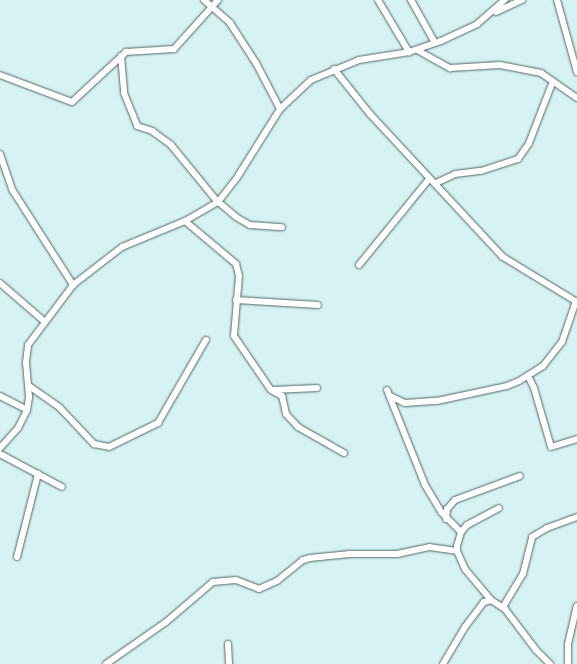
<!DOCTYPE html>
<style>
body{margin:0}
#map{position:relative;width:577px;height:664px;overflow:hidden;background:#d7f2f3;font-family:"Alegreya Sans",sans-serif}
div>[style]{position:absolute}
.roads{filter:drop-shadow(0 0 1px #4e6667) drop-shadow(0 0 1px #4e6667)}
.minor>*{height:6px;margin:-3px;padding:0 3px;transform-origin:3px;border-radius:3px;background:#fff}
span{translate:-50% -50%;white-space:nowrap;text-align:center;line-height:1.15;-webkit-text-stroke:4px #fff;paint-order:stroke}
</style>
<div id="map">
<div class="roads">
<div class="minor">
<div style="left:204px;top:0;width:35px;rotate:41deg"></div>
<div style="left:230px;top:23px;width:48px;rotate:57deg"></div>
<div style="left:256px;top:63px;width:52px;rotate:62.4deg"></div>
<div style="left:378px;top:0;width:61px;rotate:59.2deg"></div>
<div style="left:411px;top:0;width:49px;rotate:60.8deg"></div>
<div style="left:557px;top:0;width:75px;rotate:74.5deg"></div>
<div style="left:496px;top:12px;width:29px;rotate:-25deg"></div>
<div style="left:417px;top:50px;width:38px;rotate:29deg"></div>
<div style="left:450px;top:68px;width:50px;rotate:-3.4deg"></div>
<div style="left:500px;top:65px;width:42px;rotate:11deg"></div>
<div style="left:541px;top:73px;width:44px;rotate:34.8deg"></div>
<div style="left:121px;top:56px;width:37px;rotate:85deg"></div>
<div style="left:124px;top:93px;width:35px;rotate:68deg"></div>
<div style="left:137px;top:126px;width:16px;rotate:18deg"></div>
<div style="left:152px;top:131px;width:24px;rotate:36deg"></div>
<div style="left:171px;top:145px;width:71px;rotate:50.7deg"></div>
<div style="left:216px;top:200px;width:26px;rotate:40deg"></div>
<div style="left:236px;top:217px;width:16px;rotate:30deg"></div>
<div style="left:250px;top:225px;width:32px;rotate:4deg"></div>
<div style="left:334px;top:69px;width:58px;rotate:51.3deg"></div>
<div style="left:370px;top:114px;width:195px;rotate:47.1deg"></div>
<div style="left:503px;top:257px;width:87px;rotate:31.3deg"></div>
<div style="left:0;top:75px;width:77px;rotate:20.6deg"></div>
<div style="left:72px;top:102px;width:74px;rotate:-42.8deg"></div>
<div style="left:126px;top:52px;width:48px;rotate:-3.6deg"></div>
<div style="left:174px;top:49px;width:66px;rotate:-48.1deg"></div>
<div style="left:0;top:154px;width:39px;rotate:71deg"></div>
<div style="left:13px;top:191px;width:112px;rotate:57.4deg"></div>
<div style="left:436px;top:183px;width:21px;rotate:-25deg"></div>
<div style="left:455px;top:174px;width:26px;rotate:-7deg"></div>
<div style="left:481px;top:171px;width:39px;rotate:-18deg"></div>
<div style="left:518px;top:159px;width:19px;rotate:-55deg"></div>
<div style="left:529px;top:143px;width:66px;rotate:-68.8deg"></div>
<div style="left:185px;top:221px;width:67px;rotate:40.1deg"></div>
<div style="left:236px;top:264px;width:12px;rotate:76deg"></div>
<div style="left:239px;top:276px;width:60px;rotate:94.8deg"></div>
<div style="left:234px;top:336px;width:65px;rotate:55.6deg"></div>
<div style="left:271px;top:390px;width:13px;rotate:29deg"></div>
<div style="left:282px;top:396px;width:18px;rotate:77deg"></div>
<div style="left:286px;top:414px;width:18px;rotate:47deg"></div>
<div style="left:298px;top:427px;width:53px;rotate:29.5deg"></div>
<div style="left:359px;top:265px;width:112px;rotate:-50.8deg"></div>
<div style="left:0;top:283px;width:58px;rotate:40.8deg"></div>
<div style="left:236px;top:300px;width:82px;rotate:3.5deg"></div>
<div style="left:528px;top:376px;width:13px;rotate:63deg"></div>
<div style="left:534px;top:388px;width:61px;rotate:73.9deg"></div>
<div style="left:551px;top:447px;width:27px;rotate:-17deg"></div>
<div style="left:29px;top:386px;width:38px;rotate:35deg"></div>
<div style="left:60px;top:408px;width:50px;rotate:46.6deg"></div>
<div style="left:94px;top:444px;width:15px;rotate:11deg"></div>
<div style="left:109px;top:447px;width:55px;rotate:-26.1deg"></div>
<div style="left:158px;top:423px;width:96px;rotate:-60deg"></div>
<div style="left:273px;top:390px;width:44px;rotate:-2.6deg"></div>
<div style="left:387px;top:390px;width:102px;rotate:68.2deg"></div>
<div style="left:425px;top:485px;width:31px;rotate:59deg"></div>
<div style="left:441px;top:512px;width:28px;rotate:45deg"></div>
<div style="left:0;top:396px;width:30px;rotate:27deg"></div>
<div style="left:390px;top:396px;width:17px;rotate:25deg"></div>
<div style="left:405px;top:403px;width:32px;rotate:-4deg"></div>
<div style="left:437px;top:401px;width:72px;rotate:-12.1deg"></div>
<div style="left:507px;top:386px;width:13px;rotate:-23deg"></div>
<div style="left:519px;top:381px;width:28px;rotate:-32deg"></div>
<div style="left:543px;top:366px;width:31px;rotate:-52deg"></div>
<div style="left:562px;top:342px;width:43px;rotate:-71.1deg"></div>
<div style="left:0;top:448px;width:27px;rotate:-48deg"></div>
<div style="left:18px;top:428px;width:20px;rotate:-63deg"></div>
<div style="left:27px;top:410px;width:13px;rotate:-81deg"></div>
<div style="left:29px;top:397px;width:35px;rotate:-95deg"></div>
<div style="left:26px;top:362px;width:17px;rotate:-83deg"></div>
<div style="left:28px;top:345px;width:75px;rotate:-53.1deg"></div>
<div style="left:73px;top:285px;width:62px;rotate:-37.8deg"></div>
<div style="left:122px;top:247px;width:68px;rotate:-22.4deg"></div>
<div style="left:185px;top:221px;width:38px;rotate:-30deg"></div>
<div style="left:218px;top:202px;width:33px;rotate:-52deg"></div>
<div style="left:238px;top:176px;width:79px;rotate:-57.9deg"></div>
<div style="left:280px;top:109px;width:42px;rotate:-43.1deg"></div>
<div style="left:311px;top:80px;width:52px;rotate:-22.6deg"></div>
<div style="left:359px;top:60px;width:51px;rotate:-9.1deg"></div>
<div style="left:409px;top:52px;width:34px;rotate:-19deg"></div>
<div style="left:441px;top:41px;width:40px;rotate:-25deg"></div>
<div style="left:477px;top:24px;width:37px;rotate:-41deg"></div>
<div style="left:0;top:454px;width:70px;rotate:28deg"></div>
<div style="left:446px;top:519px;width:10px;rotate:-84deg"></div>
<div style="left:447px;top:509px;width:12px;rotate:-48deg"></div>
<div style="left:455px;top:500px;width:69px;rotate:-20.3deg"></div>
<div style="left:17px;top:557px;width:86px;rotate:-75.8deg"></div>
<div style="left:491px;top:600px;width:40px;rotate:-130deg"></div>
<div style="left:465px;top:569px;width:20px;rotate:-114deg"></div>
<div style="left:457px;top:551px;width:5px;rotate:-90deg"></div>
<div style="left:457px;top:546px;width:15px;rotate:-74deg"></div>
<div style="left:461px;top:532px;width:9px;rotate:-49deg"></div>
<div style="left:467px;top:525px;width:36px;rotate:-28deg"></div>
<div style="left:503px;top:607px;width:39px;rotate:-59deg"></div>
<div style="left:523px;top:574px;width:38px;rotate:-76deg"></div>
<div style="left:532px;top:537px;width:17px;rotate:-31deg"></div>
<div style="left:547px;top:528px;width:32px;rotate:-20deg"></div>
<div style="left:228px;top:644px;width:20px;rotate:87deg"></div>
<div style="left:106px;top:664px;width:73px;rotate:-35deg"></div>
<div style="left:166px;top:622px;width:62px;rotate:-40.4deg"></div>
<div style="left:213px;top:582px;width:23px;rotate:-5deg"></div>
<div style="left:236px;top:580px;width:25px;rotate:21deg"></div>
<div style="left:259px;top:589px;width:20px;rotate:-24deg"></div>
<div style="left:277px;top:581px;width:33px;rotate:-39deg"></div>
<div style="left:303px;top:560px;width:7px;rotate:-16deg"></div>
<div style="left:310px;top:558px;width:40px;rotate:-5.7deg"></div>
<div style="left:350px;top:554px;width:47px"></div>
<div style="left:397px;top:554px;width:33px;rotate:-12deg"></div>
<div style="left:429px;top:547px;width:28px;rotate:8deg"></div>
<div style="left:443px;top:664px;width:43px;rotate:-59.3deg"></div>
<div style="left:465px;top:627px;width:31px;rotate:-53deg"></div>
<div style="left:484px;top:602px;width:7px;rotate:-16deg"></div>
<div style="left:491px;top:600px;width:17px;rotate:33deg"></div>
<div style="left:505px;top:609px;width:51px;rotate:52.9deg"></div>
<div style="left:536px;top:650px;width:20px;rotate:45deg"></div>
<div style="left:568px;top:664px;width:20px;rotate:-90deg"></div>
<div style="left:568px;top:644px;width:39px;rotate:-77deg"></div>
</div>
</div>
</div>
